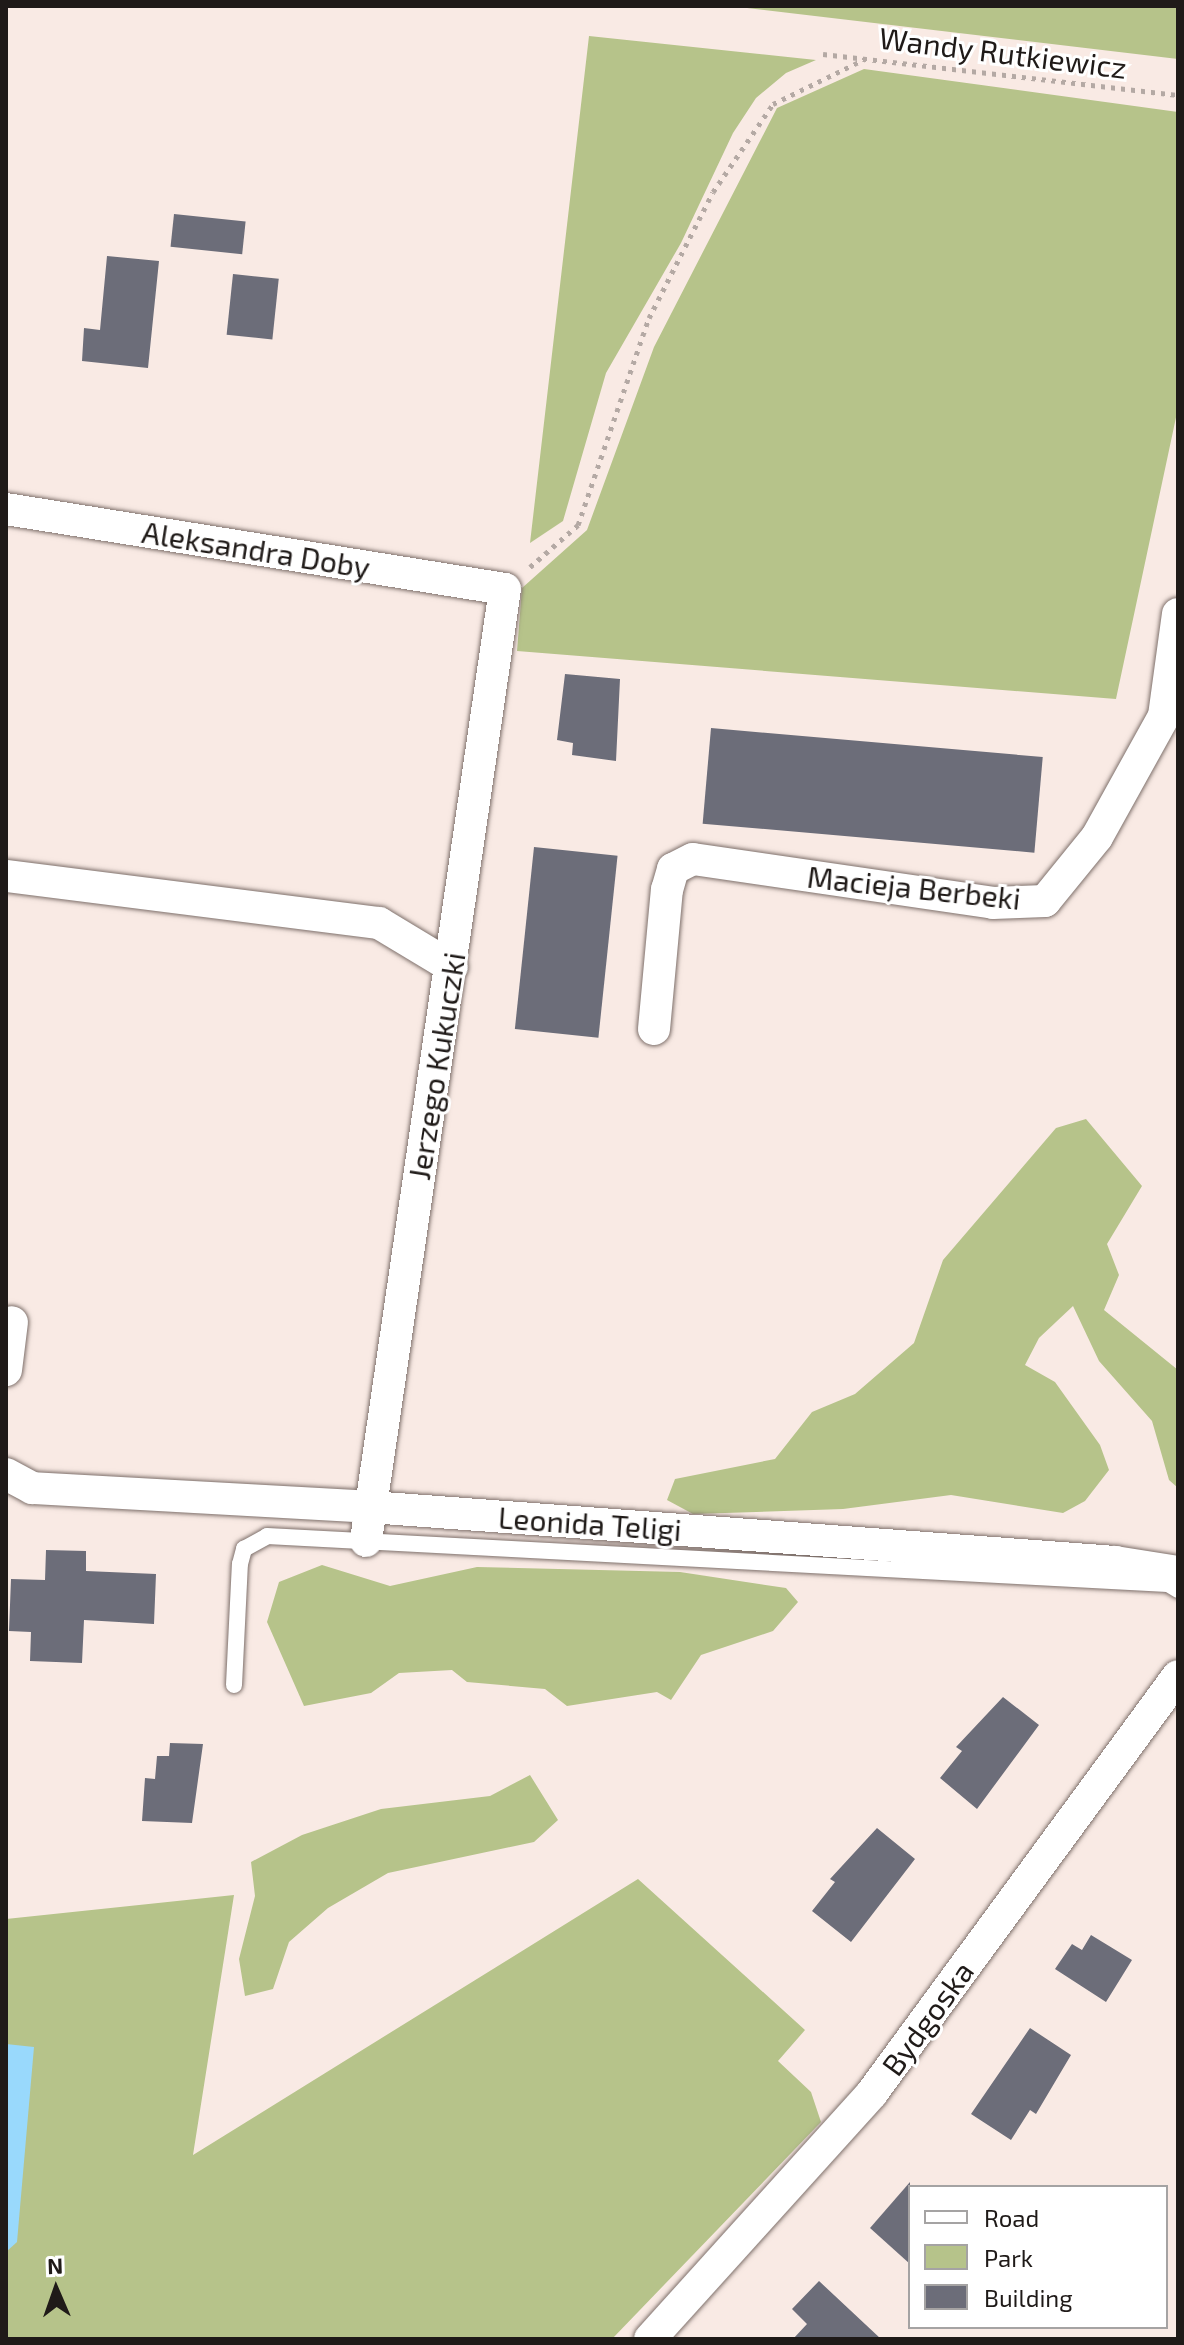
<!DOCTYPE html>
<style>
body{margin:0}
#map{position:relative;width:1184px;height:2345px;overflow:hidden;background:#f9eae4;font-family:"Exo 2",sans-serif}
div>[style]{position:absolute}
.green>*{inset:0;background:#b6c38a}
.water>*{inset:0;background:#99d9fc}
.building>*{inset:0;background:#6c6d79;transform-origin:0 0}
.path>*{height:5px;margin-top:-2.5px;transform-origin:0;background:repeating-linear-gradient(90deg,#b4a9a4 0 4px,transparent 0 10px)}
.roads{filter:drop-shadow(0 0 2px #7e706b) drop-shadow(0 0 2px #7e706b)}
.service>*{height:16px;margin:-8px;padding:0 8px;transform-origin:8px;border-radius:8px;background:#fff}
.minor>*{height:32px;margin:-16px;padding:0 16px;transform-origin:16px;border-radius:16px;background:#fff}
span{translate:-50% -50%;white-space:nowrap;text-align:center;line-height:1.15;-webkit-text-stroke:6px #fff;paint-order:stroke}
.street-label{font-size:30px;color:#1f1a18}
.frame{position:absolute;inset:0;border:8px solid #1f1a18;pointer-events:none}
.legend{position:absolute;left:908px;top:2185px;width:260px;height:144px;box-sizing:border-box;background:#fff;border:2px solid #a5a3a3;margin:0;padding:10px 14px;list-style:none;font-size:24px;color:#1f1a18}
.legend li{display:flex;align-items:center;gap:16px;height:40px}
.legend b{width:40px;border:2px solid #a5a3a3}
.north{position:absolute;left:16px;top:2249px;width:80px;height:80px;-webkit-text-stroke:6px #fff;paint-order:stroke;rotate:358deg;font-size:22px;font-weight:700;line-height:32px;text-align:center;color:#1f1a18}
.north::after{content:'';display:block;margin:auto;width:28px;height:36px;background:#1f1a18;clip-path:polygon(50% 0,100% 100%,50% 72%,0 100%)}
</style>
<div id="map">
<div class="green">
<div style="clip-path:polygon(730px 6px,1178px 6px,1178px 59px)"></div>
<div style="clip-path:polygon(589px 36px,816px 60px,786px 73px,756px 98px,733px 133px,681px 243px,606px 373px,563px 521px,530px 543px)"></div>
<div style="clip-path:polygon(864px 69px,1178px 112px,1178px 408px,1116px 699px,517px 651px,522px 588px,587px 530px,654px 347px,777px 108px)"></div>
<div style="clip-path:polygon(1086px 1119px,1142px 1186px,1107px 1244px,1119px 1275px,1104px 1310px,1178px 1370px,1178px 1488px,1169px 1480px,1152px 1421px,1099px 1361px,1073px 1306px,1039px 1338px,1025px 1365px,1055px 1382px,1100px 1445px,1109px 1470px,1085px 1501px,1063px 1513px,951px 1495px,843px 1509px,693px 1514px,667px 1500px,675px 1479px,775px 1459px,812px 1412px,855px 1394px,914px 1343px,943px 1260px,1056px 1128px)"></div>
<div style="clip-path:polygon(322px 1565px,390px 1586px,477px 1567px,680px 1572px,786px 1588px,798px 1602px,773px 1631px,701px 1655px,671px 1700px,657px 1692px,567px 1706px,545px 1689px,467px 1682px,452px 1670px,399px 1673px,371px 1693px,304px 1706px,267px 1622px,279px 1582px)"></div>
<div style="clip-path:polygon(530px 1775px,558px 1820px,534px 1842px,388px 1873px,328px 1908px,289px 1942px,273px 1989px,245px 1996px,239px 1959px,255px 1896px,251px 1862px,302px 1835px,381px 1809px,490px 1796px)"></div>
<div style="clip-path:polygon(638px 1879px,805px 2030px,778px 2061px,811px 2092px,821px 2122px,612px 2339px,6px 2339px,6px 1919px,234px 1895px,193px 2155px)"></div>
</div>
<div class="water">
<div style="clip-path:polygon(6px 2044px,34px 2047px,17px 2242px,6px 2252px)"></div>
</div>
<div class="building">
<div style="left:174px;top:214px;width:72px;height:33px;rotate:6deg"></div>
<div style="clip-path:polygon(107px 256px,159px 261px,148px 368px,82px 361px,84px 328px,100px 330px)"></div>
<div style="left:233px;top:274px;width:46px;height:61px;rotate:6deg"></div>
<div style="clip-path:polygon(565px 674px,620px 679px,616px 761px,572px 755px,573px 743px,557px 740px)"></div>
<div style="left:711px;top:728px;width:333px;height:96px;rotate:5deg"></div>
<div style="left:534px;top:847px;width:84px;height:183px;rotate:6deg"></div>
<div style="clip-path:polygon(46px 1550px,86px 1551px,86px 1571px,156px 1574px,154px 1624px,84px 1620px,82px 1663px,30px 1661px,31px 1632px,9px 1631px,11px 1579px,45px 1580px)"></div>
<div style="clip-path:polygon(1003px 1697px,1039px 1725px,977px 1809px,940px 1778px,962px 1751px,956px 1747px)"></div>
<div style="clip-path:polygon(170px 1743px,203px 1744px,192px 1823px,142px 1821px,145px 1778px,155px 1779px,157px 1756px,169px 1756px)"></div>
<div style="clip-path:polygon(877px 1828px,915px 1859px,851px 1942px,812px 1911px,835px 1882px,830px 1879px)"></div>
<div style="clip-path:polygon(1091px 1935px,1132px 1960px,1106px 2002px,1055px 1969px,1072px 1944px,1082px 1950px)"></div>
<div style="clip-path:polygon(1030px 2028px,1071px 2055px,1036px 2114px,1030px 2110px,1011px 2140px,971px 2114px)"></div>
<div style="clip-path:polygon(910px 2182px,910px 2264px,870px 2228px)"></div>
<div style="clip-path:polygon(819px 2281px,881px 2339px,793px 2339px,807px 2324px,792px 2309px)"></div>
</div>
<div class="path">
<div style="left:823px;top:54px;width:357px;rotate:6.6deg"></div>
<div style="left:530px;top:567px;width:64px;rotate:-41.2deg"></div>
<div style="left:578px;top:525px;width:219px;rotate:-71.1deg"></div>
<div style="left:649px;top:318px;width:141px;rotate:-63.1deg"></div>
<div style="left:713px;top:192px;width:107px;rotate:-55.7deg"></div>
<div style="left:773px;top:104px;width:102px;rotate:-26.1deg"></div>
</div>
<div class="roads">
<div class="service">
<div style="left:234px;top:1685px;width:121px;rotate:-87.2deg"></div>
<div style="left:240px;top:1564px;width:16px;rotate:-75deg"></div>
<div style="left:244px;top:1549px;width:26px;rotate:-29deg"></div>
<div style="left:267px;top:1536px;width:902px;rotate:3.05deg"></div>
<div style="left:1168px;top:1584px;width:12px;rotate:31deg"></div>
</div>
<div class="minor">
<div style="left:6px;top:509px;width:505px;rotate:9.11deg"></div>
<div style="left:505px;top:589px;width:962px;rotate:98.31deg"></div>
<div style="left:6px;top:876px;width:376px;rotate:7.2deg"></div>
<div style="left:379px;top:923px;width:85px;rotate:31.1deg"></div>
<div style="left:654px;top:1029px;width:140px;rotate:-84.7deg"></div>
<div style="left:667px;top:890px;width:22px;rotate:-74deg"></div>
<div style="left:673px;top:869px;width:22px;rotate:-27deg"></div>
<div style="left:693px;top:859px;width:303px;rotate:8.3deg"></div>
<div style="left:993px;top:903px;width:52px;rotate:-2.2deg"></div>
<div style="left:1045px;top:901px;width:82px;rotate:-50.9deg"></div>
<div style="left:1097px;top:837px;width:138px;rotate:-61deg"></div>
<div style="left:1164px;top:716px;width:103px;rotate:-82.2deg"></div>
<div style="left:6px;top:1370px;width:48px;rotate:-82.9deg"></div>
<div style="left:6px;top:1474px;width:30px;rotate:28deg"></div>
<div style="left:32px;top:1488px;width:339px;rotate:3.2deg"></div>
<div style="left:370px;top:1507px;width:747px;rotate:4.22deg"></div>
<div style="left:1115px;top:1562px;width:64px;rotate:9deg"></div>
<div style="left:650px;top:2339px;width:331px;rotate:-47.9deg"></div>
<div style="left:872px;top:2093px;width:517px;rotate:-53.73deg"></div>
</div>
</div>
<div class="street-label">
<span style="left:1003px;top:52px;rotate:7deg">Wandy Rutkiewicz</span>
<span style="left:256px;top:549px;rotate:9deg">Aleksandra Doby</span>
<span style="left:914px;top:887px;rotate:6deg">Macieja Berbeki</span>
<span style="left:436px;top:1066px;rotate:-81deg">Jerzego Kukuczki</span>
<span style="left:590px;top:1523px;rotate:4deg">Leonida Teligi</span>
<span style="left:927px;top:2018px;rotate:-54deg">Bydgoska</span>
</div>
<div class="frame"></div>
<ul class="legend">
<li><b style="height:10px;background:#fff"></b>Road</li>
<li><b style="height:22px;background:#b6c38a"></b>Park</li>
<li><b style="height:22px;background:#6c6d79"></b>Building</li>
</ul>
<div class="north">N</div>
</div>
